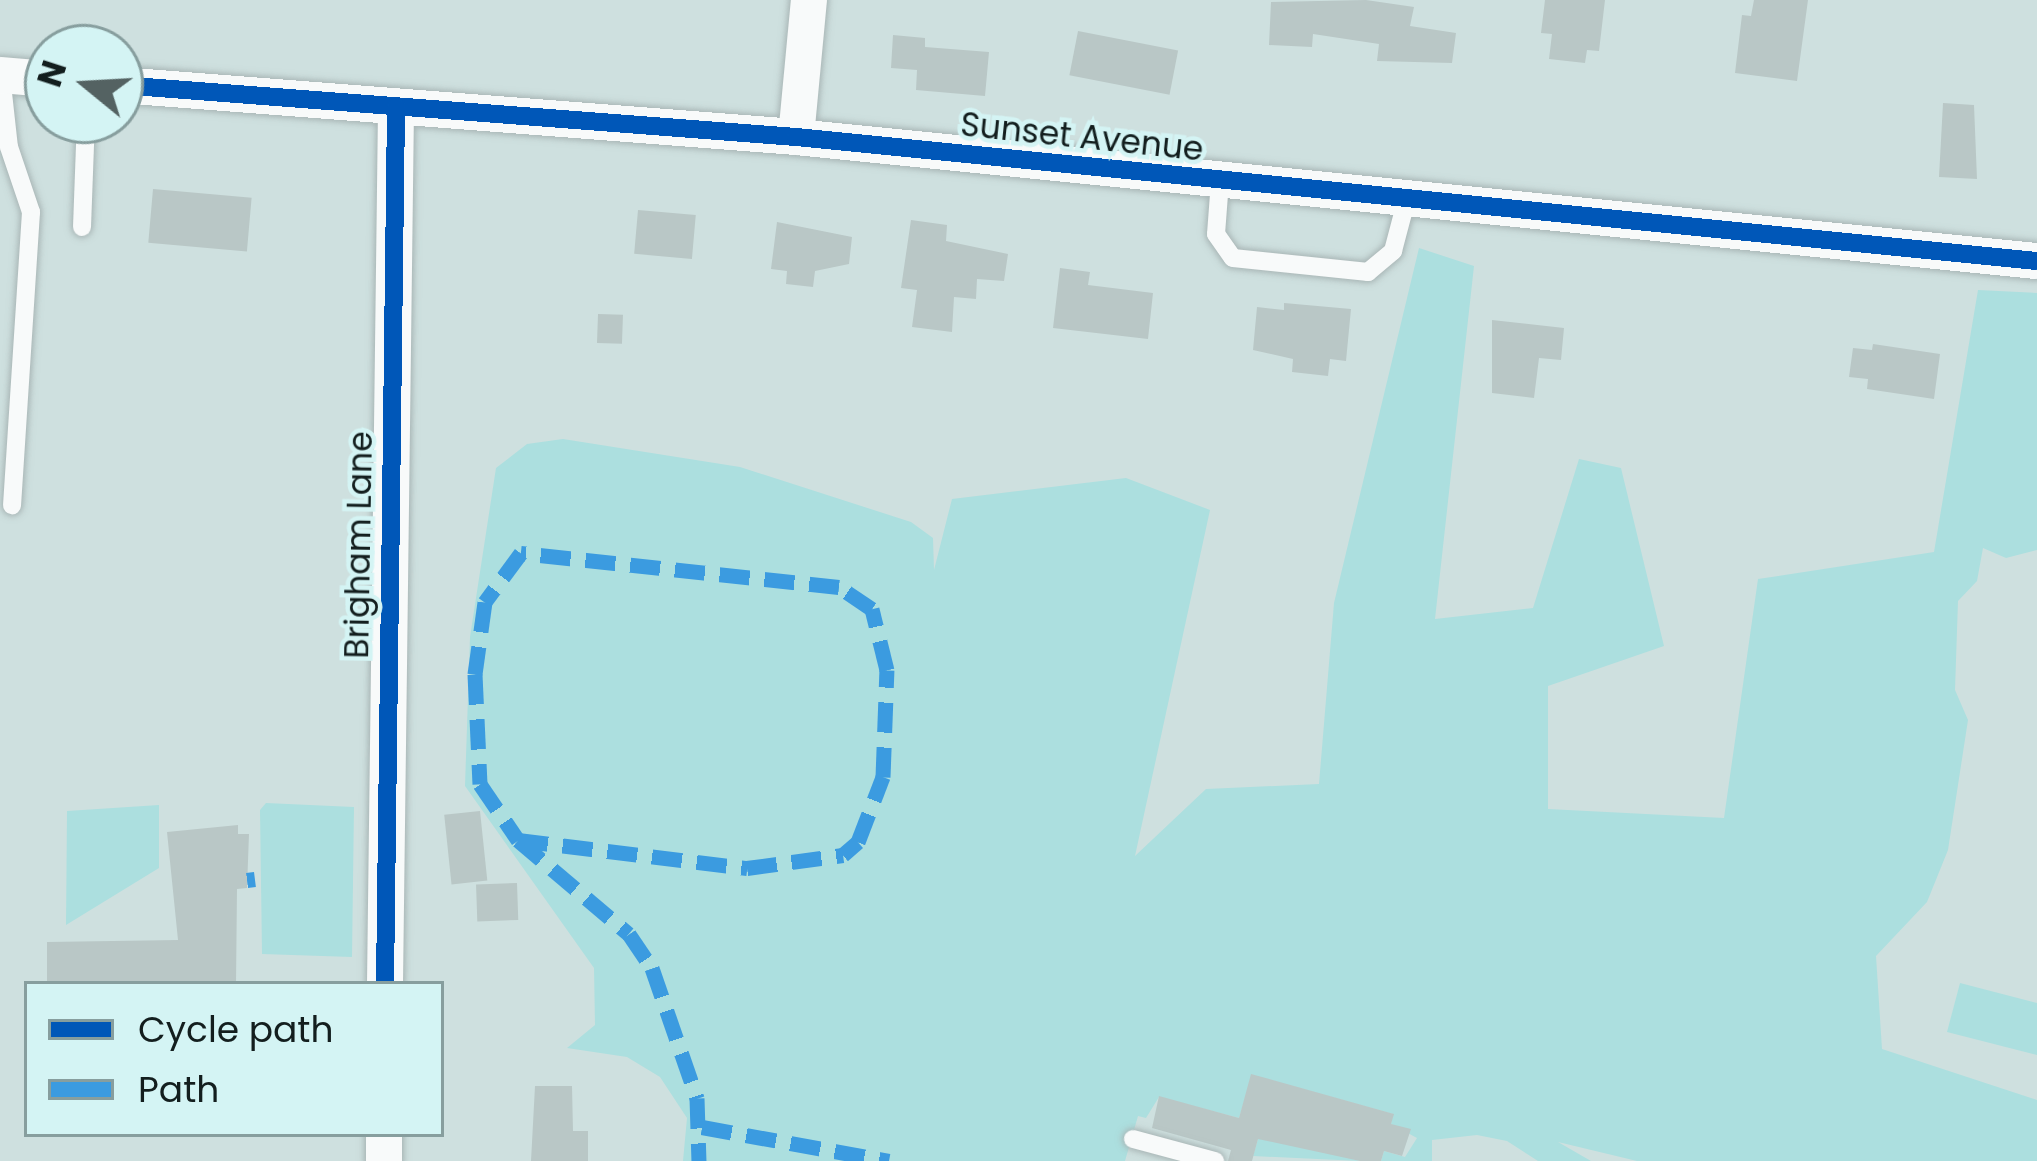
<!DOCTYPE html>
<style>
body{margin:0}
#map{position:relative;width:2037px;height:1161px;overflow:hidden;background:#cee0df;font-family:Poppins,sans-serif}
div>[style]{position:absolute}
.green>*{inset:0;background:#acdfdf}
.building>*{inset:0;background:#b9c7c6;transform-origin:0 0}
.roads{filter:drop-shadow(0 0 3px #a9b6b6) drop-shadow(0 0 3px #a9b6b6)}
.lane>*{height:18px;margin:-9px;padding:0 9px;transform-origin:9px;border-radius:9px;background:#f8fafa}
.street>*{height:36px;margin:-18px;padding:0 18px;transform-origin:18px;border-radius:18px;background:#f8fafa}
.quiet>*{height:15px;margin-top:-7.5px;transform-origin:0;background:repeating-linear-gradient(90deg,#3b9be0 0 30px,transparent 0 45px)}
.cycleway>*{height:18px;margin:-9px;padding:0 9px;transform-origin:9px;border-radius:9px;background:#0057b8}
span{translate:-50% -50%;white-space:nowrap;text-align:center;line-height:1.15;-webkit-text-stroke:9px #d4f4f4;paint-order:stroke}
.street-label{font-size:33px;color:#131e1e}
.legend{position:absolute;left:24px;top:981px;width:420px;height:156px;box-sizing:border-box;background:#d4f4f4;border:3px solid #879e9e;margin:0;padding:15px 21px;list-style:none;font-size:36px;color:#131e1e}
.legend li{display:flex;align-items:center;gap:24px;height:60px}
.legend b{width:60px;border:3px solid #879e9e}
.north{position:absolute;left:24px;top:24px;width:120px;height:120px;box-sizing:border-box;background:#d4f4f4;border:3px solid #879e9e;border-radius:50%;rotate:288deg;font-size:33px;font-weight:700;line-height:48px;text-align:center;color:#131e1e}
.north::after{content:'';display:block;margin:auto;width:42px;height:54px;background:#546262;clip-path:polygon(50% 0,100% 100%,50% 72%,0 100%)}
</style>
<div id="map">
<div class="green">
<div style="clip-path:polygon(1419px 248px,1474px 266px,1435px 619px,1533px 608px,1579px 459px,1621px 468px,1664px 646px,1548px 686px,1548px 809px,1724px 818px,1758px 579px,1934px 552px,1978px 290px,2037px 293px,2037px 550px,2006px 558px,1983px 548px,1977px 581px,1958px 601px,1955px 690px,1968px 720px,1948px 850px,1927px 902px,1876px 956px,1882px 1049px,2037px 1100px,2037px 1161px,1637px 1161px,1558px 1142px,1591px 1161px,1538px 1161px,1507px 1141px,1477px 1135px,1432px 1140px,1432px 1161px,1381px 1161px,1384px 1151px,1405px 1157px,1417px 1138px,1391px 1124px,1393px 1114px,1252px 1075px,1239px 1118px,1159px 1097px,1146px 1118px,1138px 1116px,1125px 1161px,683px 1161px,687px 1118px,660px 1077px,627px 1057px,567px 1048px,595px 1025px,594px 968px,465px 786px,470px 637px,496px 468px,527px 444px,563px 439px,740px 467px,911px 522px,933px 538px,934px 570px,952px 499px,1126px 478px,1210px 510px,1135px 856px,1206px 789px,1319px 784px,1334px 603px)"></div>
<div style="clip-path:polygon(266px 803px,354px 807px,352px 957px,262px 954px,260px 810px)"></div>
<div style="clip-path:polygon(159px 805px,159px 868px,66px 925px,67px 811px)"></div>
<div style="clip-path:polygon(1960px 983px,2037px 1003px,2037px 1055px,1947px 1032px)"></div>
<div style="clip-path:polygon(1277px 1138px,1360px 1161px,1253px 1156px,1258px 1139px)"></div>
</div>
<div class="building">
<div style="clip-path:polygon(1366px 0,1414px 7px,1410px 26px,1456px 33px,1452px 63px,1377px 61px,1379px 44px,1313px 34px,1312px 47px,1269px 45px,1271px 2px)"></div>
<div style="clip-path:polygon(1545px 0,1605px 0,1599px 51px,1587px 50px,1585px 63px,1549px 59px,1552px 34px,1541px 33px)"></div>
<div style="clip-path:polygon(1754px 0,1808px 0,1797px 81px,1735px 73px,1742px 15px,1751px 16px)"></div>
<div style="left:1078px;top:31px;width:102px;height:45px;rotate:11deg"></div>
<div style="clip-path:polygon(893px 35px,925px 38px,925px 47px,989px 52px,985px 96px,916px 90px,917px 70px,891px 68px)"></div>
<div style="clip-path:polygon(1943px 103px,1974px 105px,1977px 179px,1939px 177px)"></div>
<div style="left:153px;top:189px;width:99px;height:54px;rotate:5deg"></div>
<div style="left:638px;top:210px;width:58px;height:44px;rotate:5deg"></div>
<div style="clip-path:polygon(911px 220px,947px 225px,946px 241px,1008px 254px,1004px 281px,977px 279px,976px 299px,954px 297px,952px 332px,912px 327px,917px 290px,901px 288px)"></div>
<div style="clip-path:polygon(777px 222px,852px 237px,849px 264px,815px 271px,813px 287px,786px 284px,787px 271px,771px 269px)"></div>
<div style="clip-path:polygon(1060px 268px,1090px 272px,1088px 285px,1153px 293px,1148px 339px,1053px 328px)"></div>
<div style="clip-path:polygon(1284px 303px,1351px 309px,1346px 361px,1330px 359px,1328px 376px,1292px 372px,1293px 359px,1253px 350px,1257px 307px,1284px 310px)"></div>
<div style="left:598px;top:314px;width:25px;height:29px;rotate:2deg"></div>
<div style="clip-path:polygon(1492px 320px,1564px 328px,1561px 360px,1539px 358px,1534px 398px,1492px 393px)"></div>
<div style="clip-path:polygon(1873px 344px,1940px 354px,1934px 399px,1867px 389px,1868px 379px,1849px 377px,1853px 348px,1872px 350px)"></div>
<div style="left:480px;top:811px;width:70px;height:36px;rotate:84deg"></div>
<div style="clip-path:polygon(238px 825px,238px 834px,249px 834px,247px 888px,237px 889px,236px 984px,47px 984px,47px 942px,178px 940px,167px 832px)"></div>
<div style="left:517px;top:883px;width:37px;height:41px;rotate:88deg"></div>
<div style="clip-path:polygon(1251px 1074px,1394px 1114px,1391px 1124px,1411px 1129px,1402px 1156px,1384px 1151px,1381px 1161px,1360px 1161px,1258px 1139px,1252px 1161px,1228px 1161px,1231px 1150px,1152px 1128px,1159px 1096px,1239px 1118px)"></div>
<div style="clip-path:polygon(535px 1086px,572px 1086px,573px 1131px,588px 1131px,588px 1161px,531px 1161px)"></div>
</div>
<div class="roads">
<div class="lane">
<div style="left:1px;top:75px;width:72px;rotate:83.7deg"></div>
<div style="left:9px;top:147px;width:69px;rotate:71.3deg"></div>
<div style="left:31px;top:212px;width:294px;rotate:93.7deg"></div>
<div style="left:1220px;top:181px;width:53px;rotate:94.3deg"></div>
<div style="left:1216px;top:234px;width:29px;rotate:55deg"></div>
<div style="left:1233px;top:258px;width:136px;rotate:5.9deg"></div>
<div style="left:1368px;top:272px;width:33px;rotate:-40deg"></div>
<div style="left:1393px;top:251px;width:55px;rotate:-75.2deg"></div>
<div style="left:82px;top:227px;width:107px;rotate:-87.9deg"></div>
<div style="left:1133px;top:1139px;width:85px;rotate:15deg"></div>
</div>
<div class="street">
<div style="left:0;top:75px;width:48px;rotate:4.8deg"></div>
<div style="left:120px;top:85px;width:678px;rotate:4.4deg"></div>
<div style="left:796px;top:137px;width:1247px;rotate:5.71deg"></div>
<div style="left:796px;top:137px;width:138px;rotate:-84.6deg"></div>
<div style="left:385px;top:984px;width:877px;rotate:-89.28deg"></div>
<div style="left:384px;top:1161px;width:27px;rotate:-90deg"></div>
</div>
</div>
<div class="quiet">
<div style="left:518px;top:840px;width:231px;rotate:7deg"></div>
<div style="left:747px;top:868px;width:97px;rotate:-7.7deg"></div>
<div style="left:843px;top:855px;width:20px;rotate:-41deg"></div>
<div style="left:858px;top:842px;width:70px;rotate:-69deg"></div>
<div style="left:883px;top:777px;width:107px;rotate:-87.9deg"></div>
<div style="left:887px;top:670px;width:63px;rotate:-103.8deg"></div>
<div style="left:872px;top:609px;width:40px;rotate:-146deg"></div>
<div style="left:839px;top:587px;width:320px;rotate:-173.9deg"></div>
<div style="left:521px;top:553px;width:61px;rotate:126.3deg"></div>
<div style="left:485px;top:602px;width:73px;rotate:97.9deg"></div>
<div style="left:475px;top:674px;width:110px;rotate:87.4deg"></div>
<div style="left:480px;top:784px;width:68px;rotate:55.8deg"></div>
<div style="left:518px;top:840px;width:145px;rotate:40.3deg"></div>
<div style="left:629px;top:934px;width:41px;rotate:55.9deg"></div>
<div style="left:652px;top:968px;width:138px;rotate:70.9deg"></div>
<div style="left:697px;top:1098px;width:63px;rotate:88.2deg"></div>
<div style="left:247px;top:880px;width:8px;rotate:-7deg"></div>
<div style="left:702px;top:1127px;width:190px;rotate:10.3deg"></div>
</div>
<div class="cycleway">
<div style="left:120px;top:85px;width:678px;rotate:4.4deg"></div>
<div style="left:796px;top:137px;width:1247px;rotate:5.71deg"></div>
<div style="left:385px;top:984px;width:877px;rotate:-89.28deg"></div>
</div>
<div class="street-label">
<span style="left:1082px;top:137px;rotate:6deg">Sunset Avenue</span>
<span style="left:359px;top:545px;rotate:-89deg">Brigham Lane</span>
</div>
<ul class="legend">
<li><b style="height:15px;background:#0057b8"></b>Cycle path</li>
<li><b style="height:15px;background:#3b9be0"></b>Path</li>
</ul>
<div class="north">N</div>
</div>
